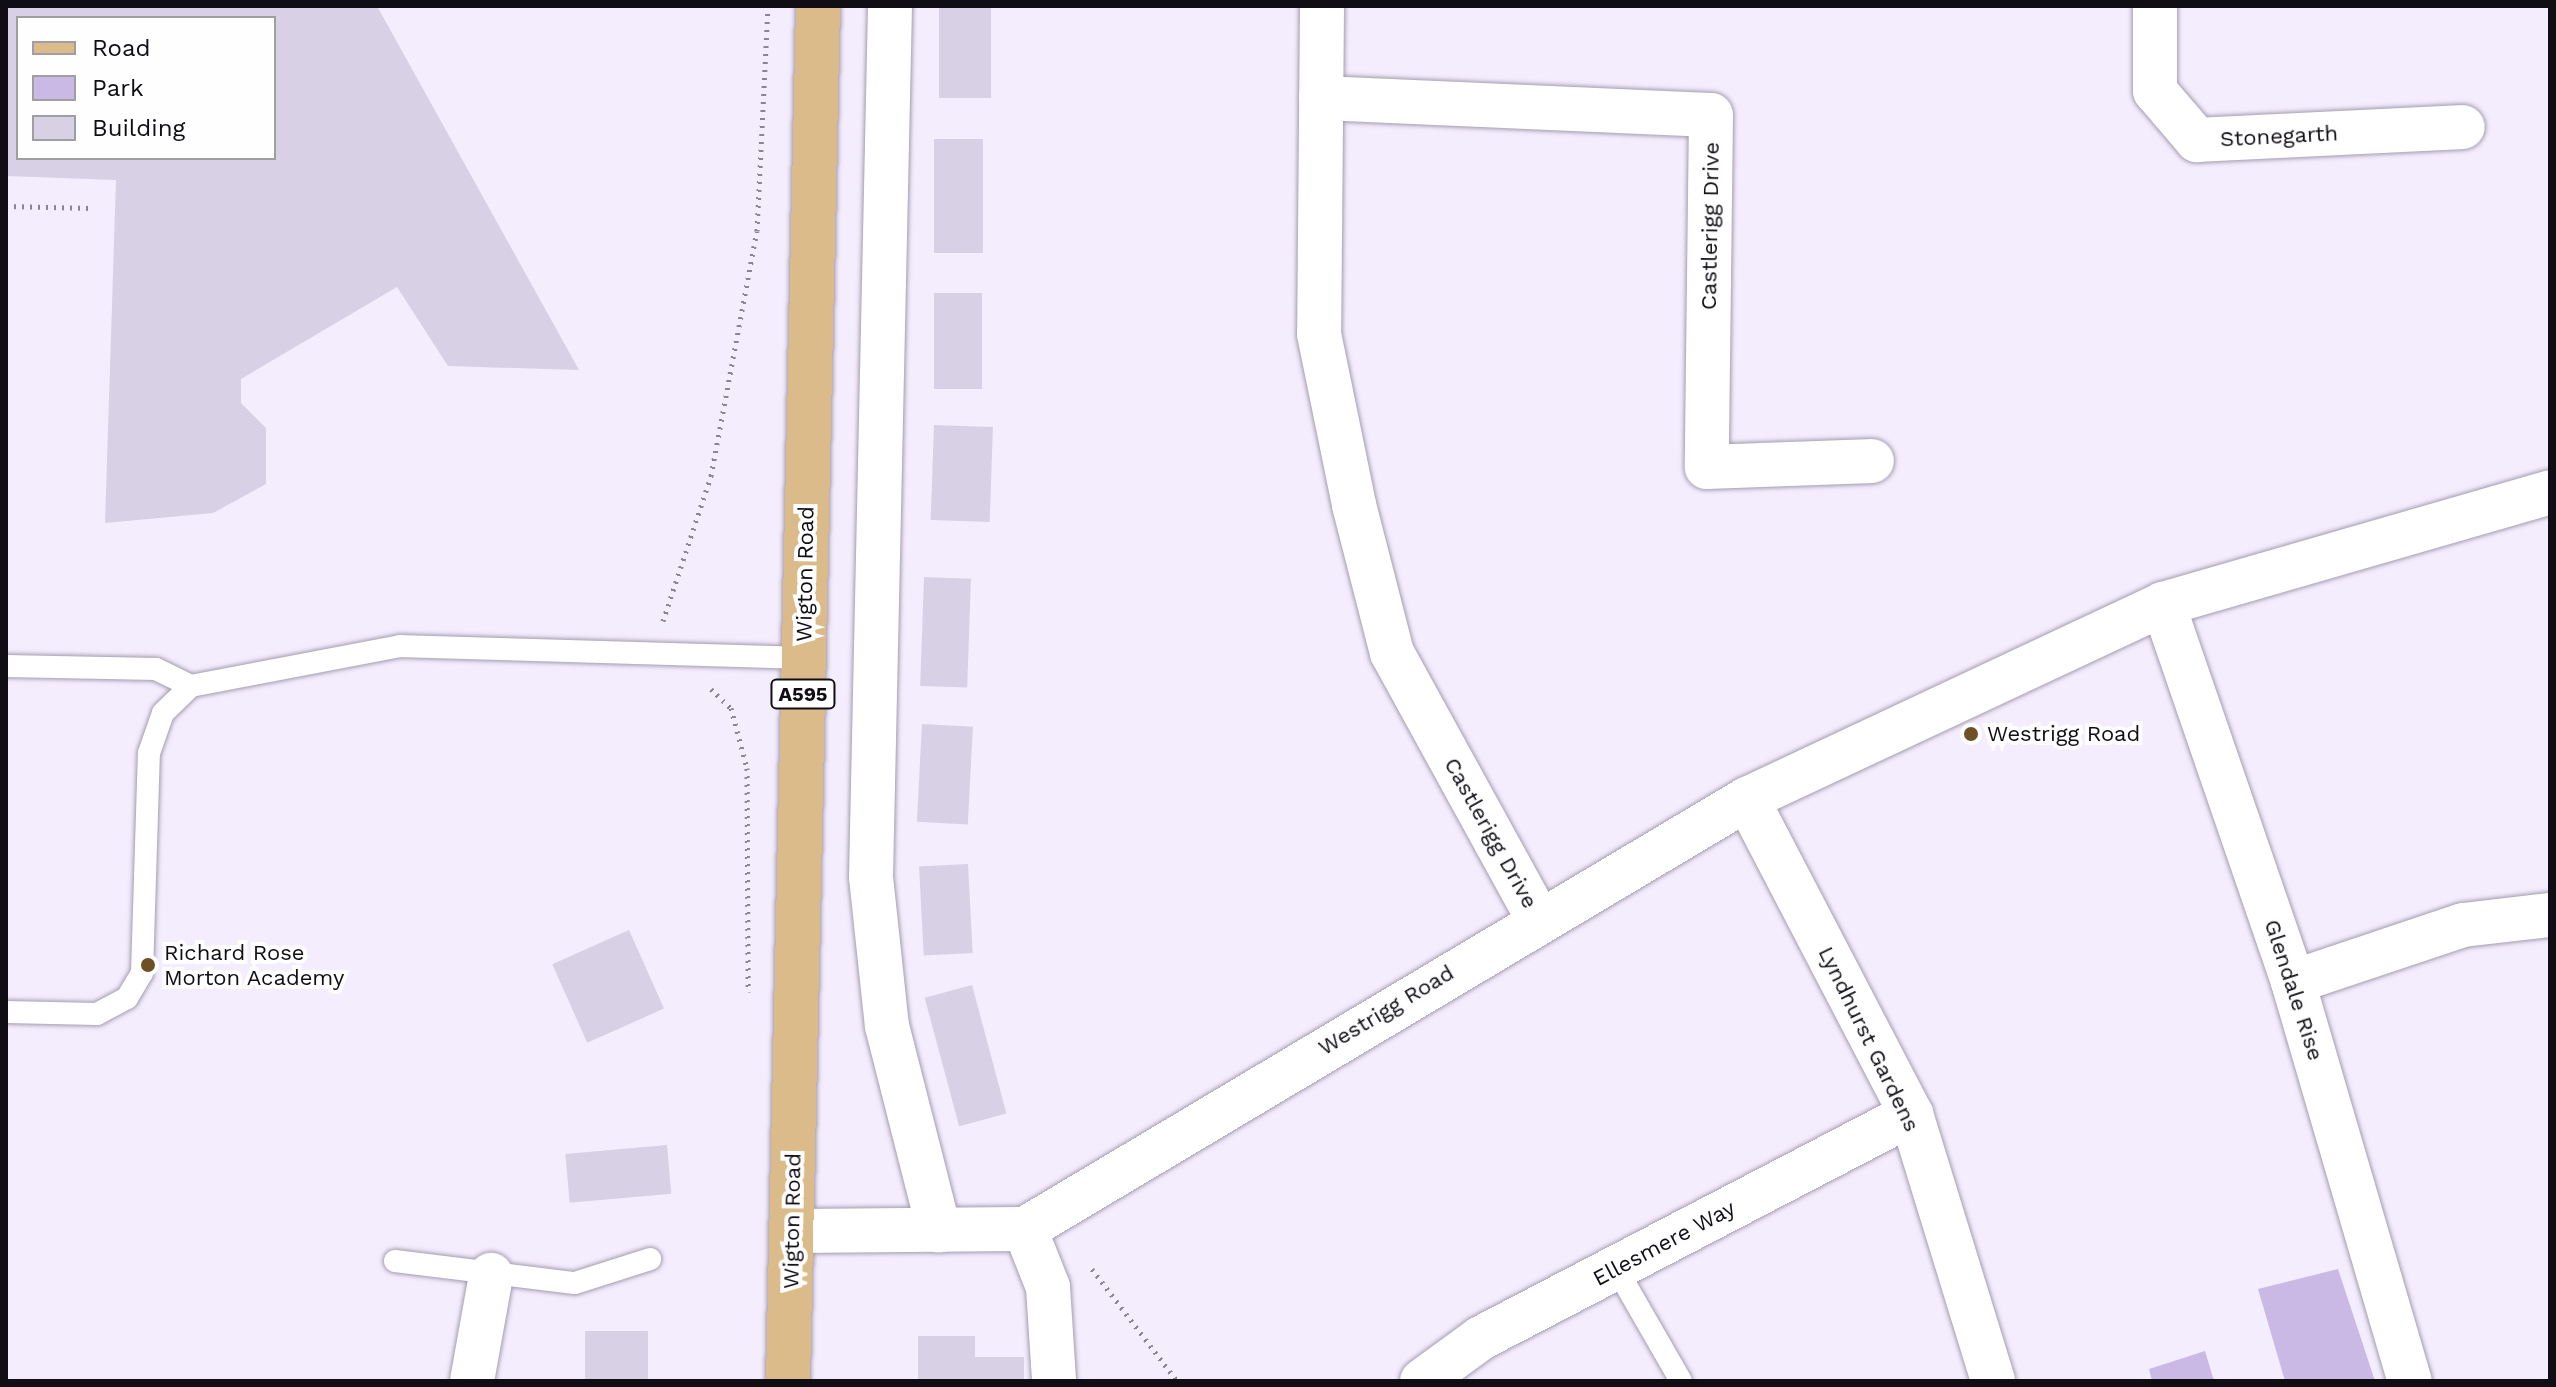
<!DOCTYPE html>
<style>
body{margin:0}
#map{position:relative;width:2556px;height:1387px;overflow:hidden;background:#f4edfe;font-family:"Work Sans",sans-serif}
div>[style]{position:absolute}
.green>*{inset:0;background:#cbb9e5}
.building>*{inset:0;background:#d8d0e4;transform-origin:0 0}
.path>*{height:5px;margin-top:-2.5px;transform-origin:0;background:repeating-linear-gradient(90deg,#8a8591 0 2px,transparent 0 8px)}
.roads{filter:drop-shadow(0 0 2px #a49caf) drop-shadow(0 0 2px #a49caf)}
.lane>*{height:22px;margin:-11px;padding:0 11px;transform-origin:11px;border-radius:11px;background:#fff}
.street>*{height:44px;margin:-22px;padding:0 22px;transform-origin:22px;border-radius:22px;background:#fff}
.primary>*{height:44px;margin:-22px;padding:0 22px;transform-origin:22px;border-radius:22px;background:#dabb89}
.dots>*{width:22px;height:22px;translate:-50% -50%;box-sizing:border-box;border:4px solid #fefefe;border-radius:50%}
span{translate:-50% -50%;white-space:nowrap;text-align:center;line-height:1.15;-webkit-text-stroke:8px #fefefe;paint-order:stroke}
.shield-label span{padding:2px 6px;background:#fefefe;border:2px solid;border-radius:6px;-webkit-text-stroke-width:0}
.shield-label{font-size:20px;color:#100d14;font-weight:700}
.street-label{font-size:22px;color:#100d14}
.poi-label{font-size:22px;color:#100d14}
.left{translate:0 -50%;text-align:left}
.frame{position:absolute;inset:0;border:8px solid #100d14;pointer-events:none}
.legend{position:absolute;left:16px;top:16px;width:260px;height:144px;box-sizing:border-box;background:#fefefe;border:2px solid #9f9ea0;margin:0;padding:10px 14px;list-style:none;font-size:24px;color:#100d14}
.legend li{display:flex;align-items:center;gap:16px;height:40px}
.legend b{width:40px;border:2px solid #9f9ea0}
</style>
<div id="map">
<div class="green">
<div style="clip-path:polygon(2338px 1269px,2375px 1381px,2285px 1381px,2258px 1289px)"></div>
<div style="clip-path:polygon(2205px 1351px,2214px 1381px,2152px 1381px,2149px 1369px)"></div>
</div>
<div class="building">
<div style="clip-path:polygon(evenodd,6px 6px,377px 6px,579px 370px,448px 366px,397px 287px,241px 379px,241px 403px,266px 428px,266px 484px,213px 513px,105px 523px,116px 180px,6px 176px,6px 6px,18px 18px,274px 18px,274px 158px,18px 158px,18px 18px)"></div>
<div style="left:939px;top:6px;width:52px;height:92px"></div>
<div style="left:934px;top:139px;width:49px;height:114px"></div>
<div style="left:934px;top:293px;width:48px;height:96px"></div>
<div style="left:934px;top:425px;width:59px;height:95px;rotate:2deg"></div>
<div style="left:924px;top:577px;width:47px;height:109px;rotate:2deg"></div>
<div style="left:922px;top:724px;width:51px;height:98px;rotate:3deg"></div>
<div style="left:968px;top:864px;width:89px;height:49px;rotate:87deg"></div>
<div style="left:629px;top:930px;width:86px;height:84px;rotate:66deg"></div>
<div style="left:972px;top:985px;width:133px;height:49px;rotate:75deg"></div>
<div style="left:667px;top:1145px;width:49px;height:102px;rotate:85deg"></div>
<div style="left:585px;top:1331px;width:63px;height:50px"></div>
<div style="clip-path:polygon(918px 1336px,975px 1336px,975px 1357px,1024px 1357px,1024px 1381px,918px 1381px)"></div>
</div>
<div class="path">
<div style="left:6px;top:206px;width:86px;rotate:1.3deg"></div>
<div style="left:663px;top:621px;width:153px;rotate:-71.7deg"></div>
<div style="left:711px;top:476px;width:249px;rotate:-79.4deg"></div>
<div style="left:757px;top:231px;width:225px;rotate:-87.2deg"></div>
<div style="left:711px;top:689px;width:28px;rotate:44deg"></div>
<div style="left:731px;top:708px;width:62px;rotate:75.1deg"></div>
<div style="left:747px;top:768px;width:224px;rotate:89.7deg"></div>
<div style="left:1092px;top:1269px;width:141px;rotate:52.8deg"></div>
</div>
<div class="roads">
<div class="lane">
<div style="left:6px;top:666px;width:150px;rotate:1.1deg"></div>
<div style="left:156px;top:669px;width:39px;rotate:26deg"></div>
<div style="left:6px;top:1012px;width:91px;rotate:1.3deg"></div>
<div style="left:97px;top:1014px;width:34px;rotate:-28deg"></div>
<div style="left:127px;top:998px;width:29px;rotate:-59deg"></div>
<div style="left:142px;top:973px;width:220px;rotate:-88.2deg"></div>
<div style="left:149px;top:753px;width:42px;rotate:-70.7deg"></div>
<div style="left:163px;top:713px;width:39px;rotate:-44deg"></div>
<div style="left:191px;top:686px;width:213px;rotate:-10.8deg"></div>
<div style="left:400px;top:646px;width:404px;rotate:1.7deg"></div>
<div style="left:395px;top:1261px;width:181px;rotate:7deg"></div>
<div style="left:575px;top:1283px;width:79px;rotate:-17.7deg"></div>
<div style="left:1616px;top:1268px;width:130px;rotate:60.1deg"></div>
</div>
<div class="street">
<div style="left:890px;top:6px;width:871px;rotate:91.25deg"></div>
<div style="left:871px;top:877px;width:150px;rotate:83.9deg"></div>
<div style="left:887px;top:1026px;width:211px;rotate:75.7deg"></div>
<div style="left:1322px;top:6px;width:328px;rotate:90.5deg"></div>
<div style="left:1319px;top:334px;width:175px;rotate:78.4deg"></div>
<div style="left:1354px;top:505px;width:153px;rotate:75.6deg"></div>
<div style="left:1392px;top:653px;width:303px;rotate:61.2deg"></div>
<div style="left:2155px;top:6px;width:85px;rotate:90deg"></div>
<div style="left:2155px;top:91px;width:65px;rotate:49.4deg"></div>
<div style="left:2197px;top:140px;width:266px;rotate:-2.8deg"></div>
<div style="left:1321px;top:98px;width:390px;rotate:2.5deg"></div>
<div style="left:1711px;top:115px;width:352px;rotate:90.7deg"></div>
<div style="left:1707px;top:467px;width:165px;rotate:-2.1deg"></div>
<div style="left:2163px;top:604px;width:400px;rotate:71deg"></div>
<div style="left:2293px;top:982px;width:416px;rotate:73.7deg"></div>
<div style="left:1747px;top:799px;width:355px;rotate:62.5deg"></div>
<div style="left:1911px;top:1114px;width:279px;rotate:72.9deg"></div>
<div style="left:2293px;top:982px;width:179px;rotate:-18.5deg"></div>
<div style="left:2463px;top:925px;width:88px;rotate:-6.6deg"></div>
<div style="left:1025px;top:1229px;width:62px;rotate:68.4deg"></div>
<div style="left:1048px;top:1287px;width:94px;rotate:86.3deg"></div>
<div style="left:791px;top:1231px;width:234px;rotate:-0.5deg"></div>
<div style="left:1025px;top:1229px;width:840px;rotate:-30.78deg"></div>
<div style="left:1747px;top:799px;width:459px;rotate:-25.1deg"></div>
<div style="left:2163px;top:604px;width:403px;rotate:-16.1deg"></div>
<div style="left:472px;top:1381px;width:108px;rotate:-79.8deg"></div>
<div style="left:1422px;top:1381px;width:73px;rotate:-36.1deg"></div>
<div style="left:1481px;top:1338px;width:485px;rotate:-27.5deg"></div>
</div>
<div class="primary">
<div style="left:788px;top:1381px;width:1375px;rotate:-88.75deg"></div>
</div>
</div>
<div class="dots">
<div style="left:1971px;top:734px;background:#6e5024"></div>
<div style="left:148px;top:965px;background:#6e5024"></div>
</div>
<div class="shield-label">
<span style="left:803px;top:694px">A595</span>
</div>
<div class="street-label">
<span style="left:2279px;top:136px;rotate:-3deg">Stonegarth</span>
<span style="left:1710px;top:226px;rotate:-89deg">Castlerigg Drive</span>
<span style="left:805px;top:574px;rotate:-89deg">Wigton Road</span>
<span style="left:1491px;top:833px;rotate:61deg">Castlerigg Drive</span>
<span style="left:2294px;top:990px;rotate:72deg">Glendale Rise</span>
<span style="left:1386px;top:1010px;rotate:-31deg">Westrigg Road</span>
<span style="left:1869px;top:1039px;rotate:64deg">Lyndhurst Gardens</span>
<span style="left:792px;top:1221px;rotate:-89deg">Wigton Road</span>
<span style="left:1664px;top:1243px;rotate:-28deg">Ellesmere Way</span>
</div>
<div class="poi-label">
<span class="left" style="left:1987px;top:734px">Westrigg Road</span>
<span class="left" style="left:164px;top:965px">Richard Rose<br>Morton Academy</span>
</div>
<div class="frame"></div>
<ul class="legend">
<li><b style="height:10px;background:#dabb89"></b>Road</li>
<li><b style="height:22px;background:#cbb9e5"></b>Park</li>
<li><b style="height:22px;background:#d8d0e4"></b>Building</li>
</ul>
</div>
